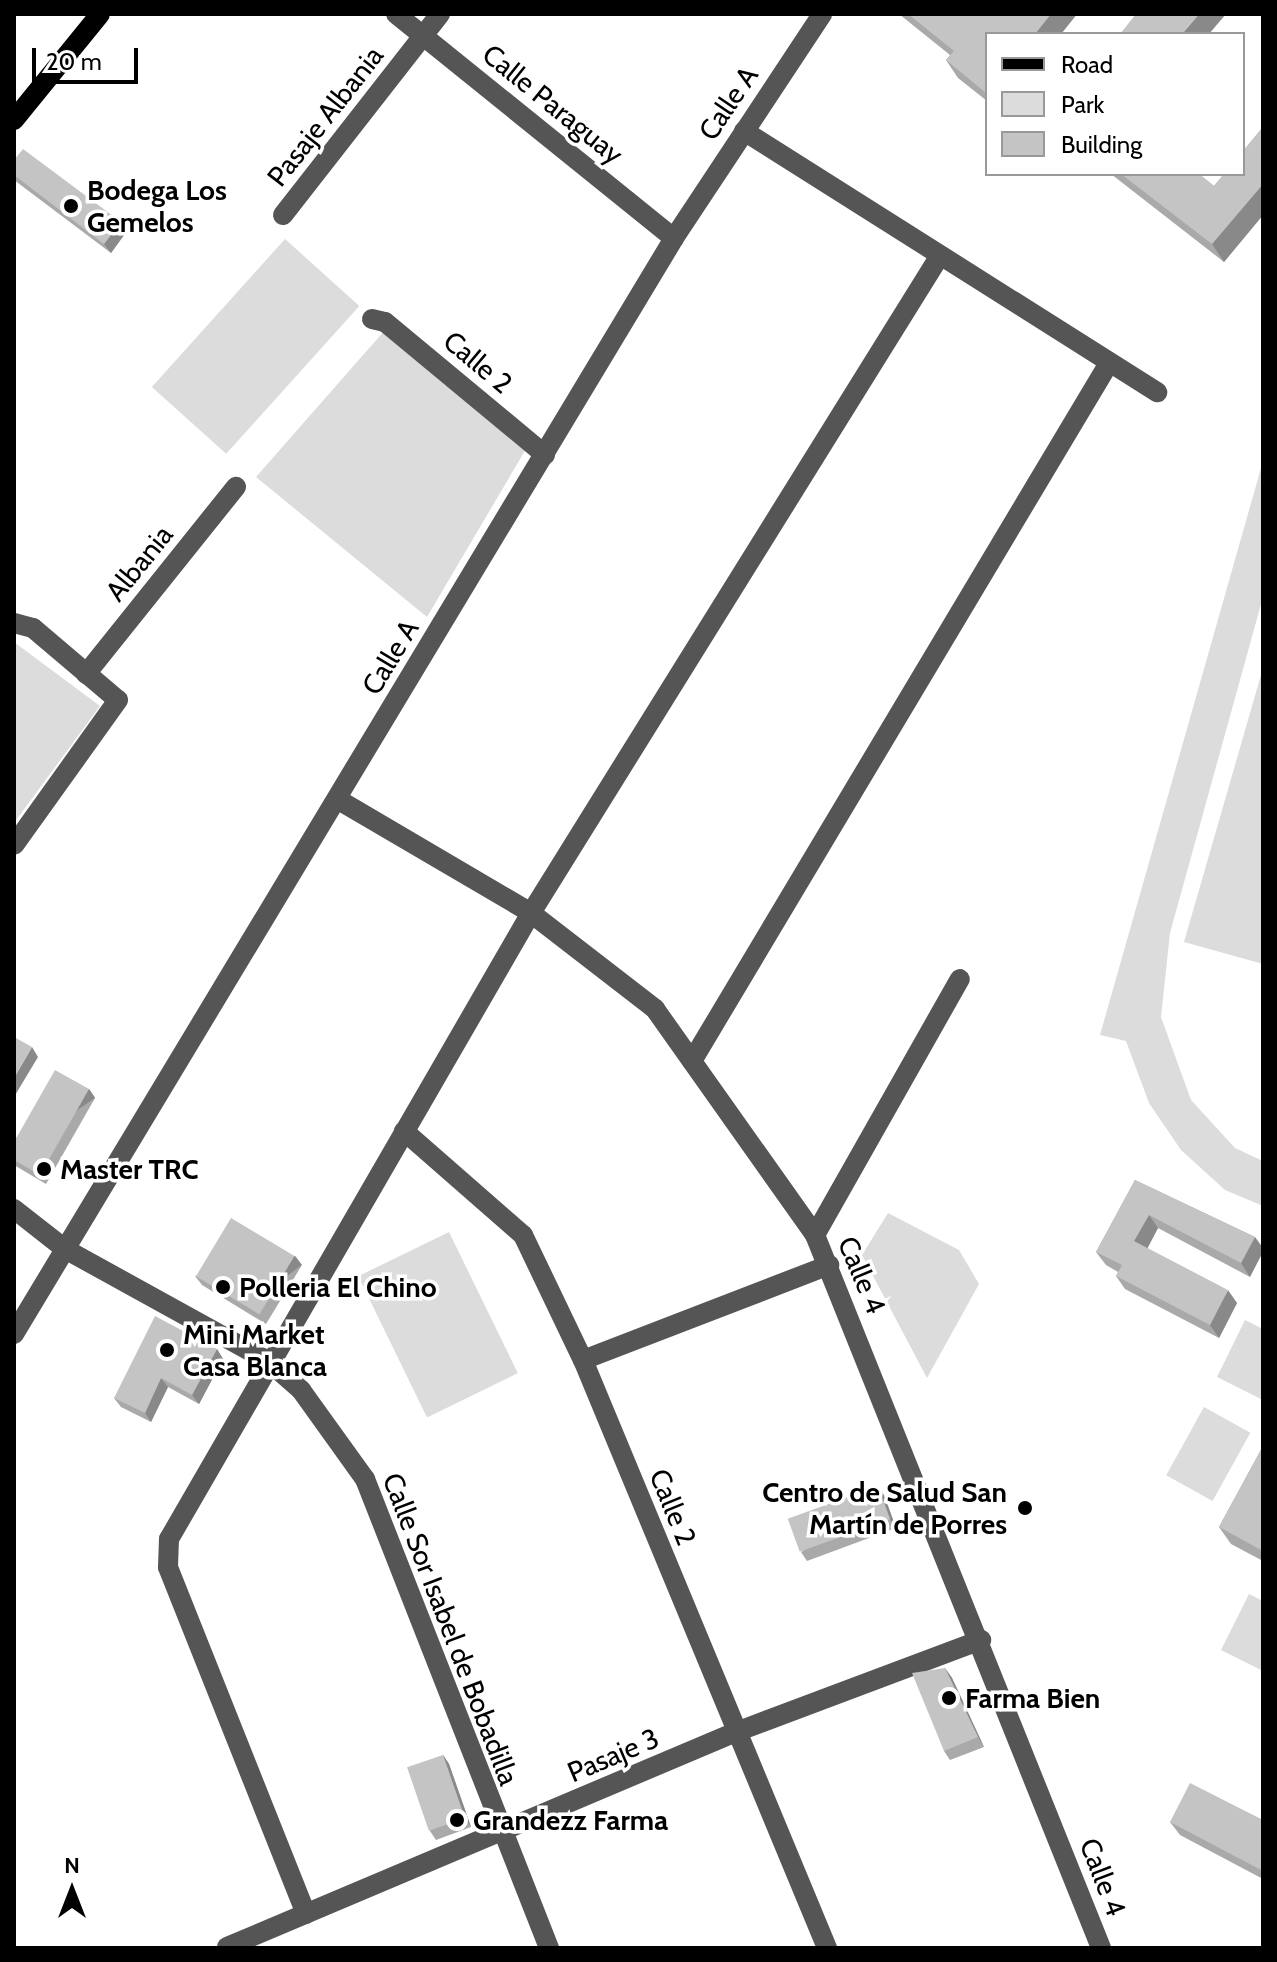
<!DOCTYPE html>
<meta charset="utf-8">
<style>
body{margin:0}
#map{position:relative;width:1277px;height:1962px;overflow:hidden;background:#fff;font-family:Cabin,sans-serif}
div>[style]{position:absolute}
.green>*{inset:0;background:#dcdcdc;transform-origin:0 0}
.minor>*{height:20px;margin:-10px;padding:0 10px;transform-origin:10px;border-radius:10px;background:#555}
.major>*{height:20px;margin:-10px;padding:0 10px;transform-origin:10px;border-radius:10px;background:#000}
.wall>*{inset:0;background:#a9a9a9}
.shaded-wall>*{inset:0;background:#898989;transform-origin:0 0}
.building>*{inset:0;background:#c4c4c4;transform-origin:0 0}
.dots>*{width:22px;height:22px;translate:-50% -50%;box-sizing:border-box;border:4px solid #fff;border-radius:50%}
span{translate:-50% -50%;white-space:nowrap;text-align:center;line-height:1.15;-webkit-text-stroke:7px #fff;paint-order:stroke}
.street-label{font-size:28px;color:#000}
.poi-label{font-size:28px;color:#000;font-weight:700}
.left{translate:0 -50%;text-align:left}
.right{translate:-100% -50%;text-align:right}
.frame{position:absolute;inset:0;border:16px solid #000;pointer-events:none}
.legend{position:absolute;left:985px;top:32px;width:260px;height:144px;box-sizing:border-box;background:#fff;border:2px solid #999;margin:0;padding:10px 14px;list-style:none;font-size:24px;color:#000}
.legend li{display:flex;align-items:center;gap:16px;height:40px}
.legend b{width:40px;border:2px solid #999}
.north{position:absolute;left:32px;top:1850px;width:80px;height:80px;-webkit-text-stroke:6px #fff;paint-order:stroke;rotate:0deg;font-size:22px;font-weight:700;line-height:32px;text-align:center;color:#000}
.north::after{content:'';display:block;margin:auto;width:28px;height:36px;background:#000;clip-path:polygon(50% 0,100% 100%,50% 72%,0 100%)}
.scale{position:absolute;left:32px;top:48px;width:106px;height:36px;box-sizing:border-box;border:4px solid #000;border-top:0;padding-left:10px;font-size:24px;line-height:28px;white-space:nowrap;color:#000;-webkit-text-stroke:6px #fff;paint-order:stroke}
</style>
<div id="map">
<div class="green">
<div style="left:285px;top:239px;width:100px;height:199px;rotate:42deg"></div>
<div style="clip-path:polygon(385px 330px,526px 449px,427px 617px,256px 477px)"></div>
<div style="clip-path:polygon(1263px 461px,1263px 597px,1170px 933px,1161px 1017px,1191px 1100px,1235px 1148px,1263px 1161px,1263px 1206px,1225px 1190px,1181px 1150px,1149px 1103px,1126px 1041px,1100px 1035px)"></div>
<div style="clip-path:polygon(14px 642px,100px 706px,14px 823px)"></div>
<div style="clip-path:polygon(1263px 668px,1263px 964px,1184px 942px)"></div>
<div style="clip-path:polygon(888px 1213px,959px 1250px,979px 1284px,927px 1378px,862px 1255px)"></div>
<div style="left:449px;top:1232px;width:157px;height:101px;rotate:64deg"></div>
<div style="clip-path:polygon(1245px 1320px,1263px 1329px,1263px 1400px,1217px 1377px)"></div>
<div style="left:1204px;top:1407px;width:53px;height:78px;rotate:29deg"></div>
<div style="clip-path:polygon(1249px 1594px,1263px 1601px,1263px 1671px,1221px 1650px)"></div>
</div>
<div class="minor">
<div style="left:396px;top:14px;width:357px;rotate:38.9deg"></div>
<div style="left:744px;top:131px;width:489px;rotate:32.3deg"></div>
<div style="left:283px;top:215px;width:255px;rotate:-52deg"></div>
<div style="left:372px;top:319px;width:13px;rotate:13deg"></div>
<div style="left:385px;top:322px;width:208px;rotate:39.7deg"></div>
<div style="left:14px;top:623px;width:20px;rotate:15deg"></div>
<div style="left:33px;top:628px;width:111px;rotate:40.3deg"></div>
<div style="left:118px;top:700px;width:178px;rotate:125.6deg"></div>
<div style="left:86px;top:674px;width:240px;rotate:-51.3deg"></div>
<div style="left:337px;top:799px;width:225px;rotate:30.4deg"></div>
<div style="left:531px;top:913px;width:157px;rotate:37.7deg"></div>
<div style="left:655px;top:1009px;width:277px;rotate:54.7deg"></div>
<div style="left:815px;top:1235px;width:768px;rotate:68.14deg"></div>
<div style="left:692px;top:1061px;width:813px;rotate:-59.15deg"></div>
<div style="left:404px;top:1131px;width:158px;rotate:41.2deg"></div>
<div style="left:523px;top:1235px;width:139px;rotate:64.4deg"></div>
<div style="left:583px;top:1360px;width:637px;rotate:67.46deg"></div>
<div style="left:14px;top:1209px;width:65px;rotate:38.1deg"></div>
<div style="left:65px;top:1249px;width:232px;rotate:28.9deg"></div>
<div style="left:268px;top:1361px;width:44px;rotate:41.3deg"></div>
<div style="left:301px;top:1390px;width:110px;rotate:54.3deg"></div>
<div style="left:365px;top:1479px;width:504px;rotate:68.58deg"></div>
<div style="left:815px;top:1235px;width:294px;rotate:-60.5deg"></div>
<div style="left:14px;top:1334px;width:1279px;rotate:-58.94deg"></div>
<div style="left:674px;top:238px;width:268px;rotate:-56.5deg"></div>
<div style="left:583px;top:1360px;width:264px;rotate:-21.1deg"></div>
<div style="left:306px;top:1914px;width:373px;rotate:-111.7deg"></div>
<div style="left:168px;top:1567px;width:28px;rotate:-88deg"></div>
<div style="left:169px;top:1539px;width:723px;rotate:-59.96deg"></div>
<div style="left:531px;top:913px;width:773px;rotate:-58.12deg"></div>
<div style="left:227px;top:1947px;width:553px;rotate:-22.9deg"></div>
<div style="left:736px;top:1732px;width:262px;rotate:-20.6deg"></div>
</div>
<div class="major">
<div style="left:14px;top:120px;width:136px;rotate:-50.9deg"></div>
</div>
<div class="wall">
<div style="clip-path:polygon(899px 14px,1077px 14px,1061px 34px,987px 34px,987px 101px,958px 78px,946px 60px,950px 55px)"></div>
<div style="clip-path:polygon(1263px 127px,1263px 215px,1224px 262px,1111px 174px,1199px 174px,1214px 186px)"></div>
<div style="clip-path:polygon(14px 160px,127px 231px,111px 253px,14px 180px)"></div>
<div style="clip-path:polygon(89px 1089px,95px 1098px,46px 1184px,14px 1165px,14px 1142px)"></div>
<div style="clip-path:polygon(1135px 1180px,1255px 1237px,1250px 1277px,1158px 1228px,1147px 1248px,1237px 1303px,1219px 1338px,1125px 1289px,1116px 1276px,1118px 1272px,1106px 1265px,1096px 1252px)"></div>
<div style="clip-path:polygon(295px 1256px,302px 1265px,266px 1324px,202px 1285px,195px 1276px)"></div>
<div style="clip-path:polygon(217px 1349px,223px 1359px,199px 1404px,168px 1387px,151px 1422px,121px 1407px,114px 1398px)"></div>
<div style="clip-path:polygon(1263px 1446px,1263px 1561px,1231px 1544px,1219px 1527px)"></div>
<div style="clip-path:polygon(884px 1495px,896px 1528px,807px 1561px,801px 1552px)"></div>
<div style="clip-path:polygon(945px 1668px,952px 1678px,984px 1747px,950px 1760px,944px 1751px)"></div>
<div style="clip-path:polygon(443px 1755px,449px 1764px,471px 1827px,436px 1840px,430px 1831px)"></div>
<div style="clip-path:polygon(1263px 1820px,1263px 1879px,1180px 1835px,1170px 1822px)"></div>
</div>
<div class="shaded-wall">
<div style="clip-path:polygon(1051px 14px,1077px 14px,1061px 34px,1035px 34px)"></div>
<div style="clip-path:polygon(1199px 14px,1226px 14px,1209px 34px,1182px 34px)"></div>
<div style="clip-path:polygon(1263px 184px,1263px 215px,1224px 262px,1212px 244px)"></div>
<div style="clip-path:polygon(121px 222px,127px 231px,111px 253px,104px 244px)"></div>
<div style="clip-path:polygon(32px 1047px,38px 1057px,14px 1097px,14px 1078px)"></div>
<div style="left:89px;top:1089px;width:11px;height:99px;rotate:56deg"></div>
<div style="clip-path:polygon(1149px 1215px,1158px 1228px,1144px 1255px,1134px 1241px)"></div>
<div style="clip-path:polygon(1255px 1237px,1263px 1248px,1263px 1252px,1250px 1277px,1241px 1263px)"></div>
<div style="left:295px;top:1256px;width:11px;height:69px;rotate:52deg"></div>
<div style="clip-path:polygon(1228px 1290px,1237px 1303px,1219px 1338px,1210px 1325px)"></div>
<div style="clip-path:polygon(217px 1349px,223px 1359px,199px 1404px,192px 1395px)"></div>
<div style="clip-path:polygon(161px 1378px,168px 1387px,151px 1422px,145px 1413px)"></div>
<div style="clip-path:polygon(878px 1486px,884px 1495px,896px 1528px,890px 1519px)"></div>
<div style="clip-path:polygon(945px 1668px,952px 1678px,984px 1747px,978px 1737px)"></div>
<div style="clip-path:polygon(443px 1755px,449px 1764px,471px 1827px,465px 1818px)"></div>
</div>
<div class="building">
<div style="clip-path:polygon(908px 14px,1051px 14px,1035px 34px,987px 34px,986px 93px,946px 60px,954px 51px)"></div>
<div style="clip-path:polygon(1136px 14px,1199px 14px,1182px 34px,1120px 34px)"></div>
<div style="clip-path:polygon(1263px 127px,1263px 184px,1212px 244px,1121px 174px,1199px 174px,1214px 186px,1224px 174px,1243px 174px,1243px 151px)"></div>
<div style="clip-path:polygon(23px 149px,121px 222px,104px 244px,14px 175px,14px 160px)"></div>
<div style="clip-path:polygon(14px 1037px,32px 1047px,14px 1078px)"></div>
<div style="clip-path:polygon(55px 1070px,89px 1089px,40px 1175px,14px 1160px,14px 1142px)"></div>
<div style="clip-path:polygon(1135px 1180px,1255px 1237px,1241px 1263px,1149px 1215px,1134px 1241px,1228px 1290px,1210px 1325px,1116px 1276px,1122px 1265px,1096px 1252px)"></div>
<div style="left:231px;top:1218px;width:74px;height:68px;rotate:31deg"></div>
<div style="clip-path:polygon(155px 1316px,217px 1349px,192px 1395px,161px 1378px,145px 1413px,114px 1398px)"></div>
<div style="clip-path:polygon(1263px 1446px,1263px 1551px,1219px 1527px)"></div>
<div style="left:878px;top:1486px;width:35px;height:96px;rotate:70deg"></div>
<div style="clip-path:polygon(945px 1668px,978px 1737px,944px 1751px,912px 1673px)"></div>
<div style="left:443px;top:1755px;width:67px;height:38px;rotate:71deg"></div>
<div style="clip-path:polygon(1190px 1783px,1263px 1820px,1263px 1871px,1170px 1822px)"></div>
</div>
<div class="dots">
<div style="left:71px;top:206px;background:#000"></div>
<div style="left:44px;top:1169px;background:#000"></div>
<div style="left:223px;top:1287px;background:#000"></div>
<div style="left:167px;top:1350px;background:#000"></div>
<div style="left:1025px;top:1508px;background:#000"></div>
<div style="left:949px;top:1698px;background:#000"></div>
<div style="left:457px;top:1820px;background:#000"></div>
</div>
<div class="street-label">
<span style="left:728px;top:103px;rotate:-56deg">Calle A</span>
<span style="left:553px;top:104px;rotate:39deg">Calle Paraguay</span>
<span style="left:325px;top:116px;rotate:-52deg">Pasaje Albania</span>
<span style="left:478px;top:362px;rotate:40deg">Calle 2</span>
<span style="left:139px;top:563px;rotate:-51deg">Albania</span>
<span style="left:390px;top:657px;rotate:-59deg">Calle A</span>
<span style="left:862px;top:1275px;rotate:67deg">Calle 4</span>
<span style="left:673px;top:1507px;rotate:68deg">Calle 2</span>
<span style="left:451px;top:1629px;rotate:69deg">Calle Sor Isabel de Bobadilla</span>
<span style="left:613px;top:1755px;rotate:-23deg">Pasaje 3</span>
<span style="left:1103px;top:1877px;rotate:69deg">Calle 4</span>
</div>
<div class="poi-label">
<span class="left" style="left:87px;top:206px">Bodega Los<br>Gemelos</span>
<span class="left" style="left:60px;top:1169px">Master TRC</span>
<span class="left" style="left:239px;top:1287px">Polleria El Chino</span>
<span class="left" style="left:183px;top:1350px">Mini Market<br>Casa Blanca</span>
<span class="right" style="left:1007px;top:1508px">Centro de Salud San<br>Martín de Porres</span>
<span class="left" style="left:965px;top:1698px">Farma Bien</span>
<span class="left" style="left:473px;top:1820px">Grandezz Farma</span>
</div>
<div class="frame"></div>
<ul class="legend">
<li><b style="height:10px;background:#000"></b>Road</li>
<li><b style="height:22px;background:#dcdcdc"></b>Park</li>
<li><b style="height:22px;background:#c4c4c4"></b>Building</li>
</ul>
<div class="north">N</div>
<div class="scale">20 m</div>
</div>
